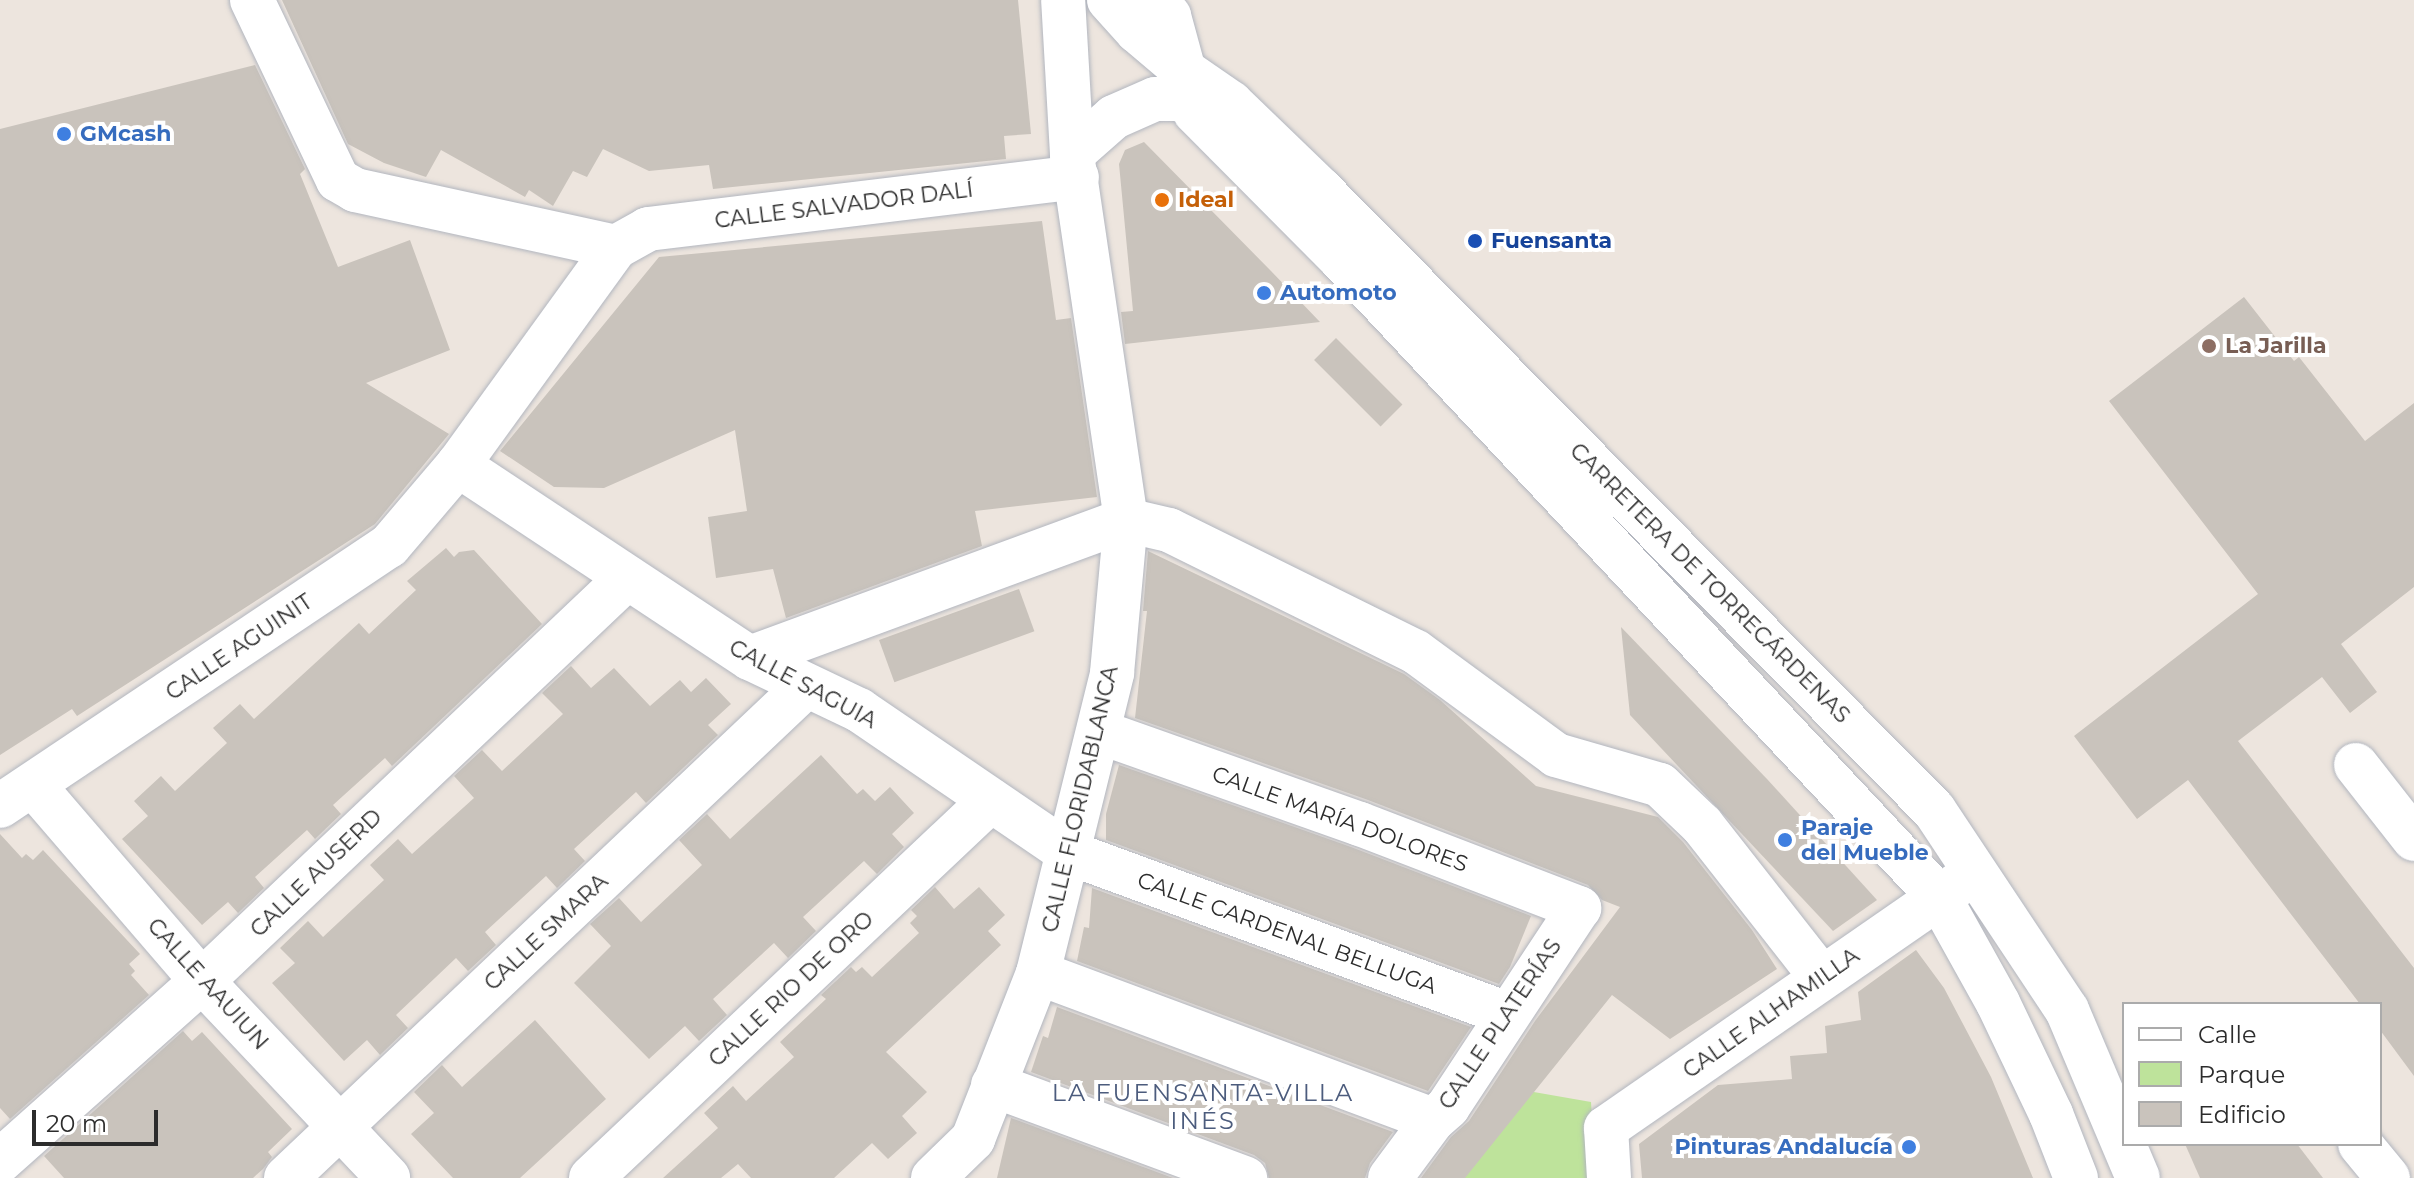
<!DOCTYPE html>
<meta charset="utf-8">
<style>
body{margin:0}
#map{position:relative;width:2414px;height:1178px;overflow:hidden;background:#ede5de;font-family:Montserrat,sans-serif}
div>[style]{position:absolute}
.green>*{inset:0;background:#bee39b}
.building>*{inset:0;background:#c9c3bc;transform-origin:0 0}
.roads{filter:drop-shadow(0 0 2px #b2b6bf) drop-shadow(0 0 2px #b2b6bf)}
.minor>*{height:44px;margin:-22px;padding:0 22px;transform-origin:22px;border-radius:22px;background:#fff}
.tertiary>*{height:44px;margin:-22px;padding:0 22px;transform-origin:22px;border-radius:22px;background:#fff}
.dots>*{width:22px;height:22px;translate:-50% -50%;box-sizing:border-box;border:4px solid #fff;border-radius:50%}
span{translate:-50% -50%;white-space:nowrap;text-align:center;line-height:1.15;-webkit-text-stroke:8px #fff;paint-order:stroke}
.shop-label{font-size:22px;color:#366cbe;font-weight:700}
.left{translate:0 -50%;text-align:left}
.right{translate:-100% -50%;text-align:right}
.food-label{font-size:22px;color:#c56008;font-weight:700}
.street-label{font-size:22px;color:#2c2c2c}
.transit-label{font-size:22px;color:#164399;font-weight:700}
.education-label{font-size:22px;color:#785e54;font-weight:700}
.neighbourhood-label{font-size:24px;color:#4c5c7d;letter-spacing:2px}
.legend{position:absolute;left:2122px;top:1002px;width:260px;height:144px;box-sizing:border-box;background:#fff;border:2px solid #ababab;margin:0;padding:10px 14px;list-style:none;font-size:24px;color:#2c2c2c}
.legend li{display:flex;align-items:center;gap:16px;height:40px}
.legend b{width:40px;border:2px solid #ababab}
.scale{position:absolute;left:32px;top:1110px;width:126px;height:36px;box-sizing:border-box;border:4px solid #2c2c2c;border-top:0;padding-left:10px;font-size:24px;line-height:28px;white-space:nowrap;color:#2c2c2c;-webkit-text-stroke:6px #fff;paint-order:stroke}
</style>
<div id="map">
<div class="green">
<div style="clip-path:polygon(1528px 1091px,1591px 1102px,1596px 1178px,1462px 1178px)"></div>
</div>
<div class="building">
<div style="clip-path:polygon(282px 0,1018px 0,1031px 134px,1004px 136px,1006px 159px,713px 189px,709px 165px,649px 171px,603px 149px,587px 177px,573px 171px,553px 206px,529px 190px,525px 197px,441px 150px,426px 177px,384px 163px,348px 144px)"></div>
<div style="clip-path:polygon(255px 65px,305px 169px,300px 174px,338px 267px,410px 240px,450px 350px,366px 383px,449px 434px,375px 524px,77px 716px,72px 709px,0 755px,0 129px)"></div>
<div style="clip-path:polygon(1144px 142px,1271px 271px,1320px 322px,1125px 344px,1121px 312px,1133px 311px,1119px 164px,1125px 150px)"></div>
<div style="clip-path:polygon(1042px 221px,1056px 320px,1071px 318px,1097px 497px,975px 511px,982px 546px,786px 618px,773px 569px,716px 578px,708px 517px,747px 511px,735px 430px,604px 488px,554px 487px,500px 451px,659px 257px)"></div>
<div style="clip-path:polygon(2244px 297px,2294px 361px,2299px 357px,2365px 441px,2414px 403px,2414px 587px,2341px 644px,2377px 692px,2350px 713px,2322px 677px,2238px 741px,2414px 968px,2414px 1076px,2380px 1030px,2380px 1004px,2360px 1004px,2188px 780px,2137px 819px,2074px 736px,2258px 594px,2109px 401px)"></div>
<div style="left:1336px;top:338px;width:94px;height:31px;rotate:45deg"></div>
<div style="clip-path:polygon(446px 548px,454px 557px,459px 552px,474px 550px,542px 624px,392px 766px,385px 758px,333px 805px,341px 814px,315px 839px,307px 830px,255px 877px,264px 888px,238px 913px,228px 902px,202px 925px,122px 839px,148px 816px,134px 801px,161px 776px,175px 791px,227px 743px,213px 728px,240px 704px,254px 719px,359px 623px,369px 634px,416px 590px,407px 581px)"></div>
<div style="clip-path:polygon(1148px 551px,1404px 674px,1440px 700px,1536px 786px,1658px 817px,1683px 842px,1752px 930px,1777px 969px,1670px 1039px,1612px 995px,1465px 1178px,1421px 1178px,1451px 1137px,1469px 1121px,1535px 1021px,1620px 907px,1602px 900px,1588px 885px,1368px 800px,1135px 718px,1147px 611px,1143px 611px)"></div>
<div style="left:1019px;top:589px;width:45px;height:149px;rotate:70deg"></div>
<div style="clip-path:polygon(1621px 627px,1767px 779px,1877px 900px,1833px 931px,1630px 715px)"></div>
<div style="clip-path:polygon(571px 666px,591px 688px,614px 668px,650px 706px,680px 680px,691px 692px,706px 678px,731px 704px,708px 725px,718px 735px,646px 803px,636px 792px,574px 849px,585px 861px,557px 888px,546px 876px,485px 932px,496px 945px,468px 971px,456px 958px,396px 1015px,408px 1028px,380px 1055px,367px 1040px,344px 1061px,272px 983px,295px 963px,280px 948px,308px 921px,323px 937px,384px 880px,370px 865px,398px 839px,412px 854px,474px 798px,454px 776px,482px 750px,502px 771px,563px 714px,542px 693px)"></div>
<div style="clip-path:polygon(821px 755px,857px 794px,863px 789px,875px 801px,890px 787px,914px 813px,892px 834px,904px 847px,877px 874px,864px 861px,803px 917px,816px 931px,788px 958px,774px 943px,713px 999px,727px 1015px,699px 1041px,685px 1026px,649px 1059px,574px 983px,611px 946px,590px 924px,619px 898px,641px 922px,702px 865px,679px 840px,707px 814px,730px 839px)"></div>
<div style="clip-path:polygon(1119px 765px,1351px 847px,1531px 916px,1510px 967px,1499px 984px,1106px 840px,1106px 814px)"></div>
<div style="clip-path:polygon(0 834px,22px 858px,26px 854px,33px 860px,43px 850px,140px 954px,129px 964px,135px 971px,131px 975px,149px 995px,10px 1119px,0 1108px)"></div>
<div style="clip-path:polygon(935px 887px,954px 909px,979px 887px,1005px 915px,988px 931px,1001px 945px,886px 1052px,927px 1092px,902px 1116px,917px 1133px,888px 1159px,872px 1143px,834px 1178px,751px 1178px,738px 1164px,721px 1178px,663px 1178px,718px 1128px,704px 1113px,733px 1086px,746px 1101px,794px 1057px,780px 1042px,826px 999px,821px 995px,851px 967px,856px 972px,862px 967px,872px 977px,919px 933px,910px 923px,917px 916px,911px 910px)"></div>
<div style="clip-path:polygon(1092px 888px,1471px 1027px,1428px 1091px,1077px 961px,1084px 927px,1089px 928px)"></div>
<div style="clip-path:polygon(1916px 950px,1944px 988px,1991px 1077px,2033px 1178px,1642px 1178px,1639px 1144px,1718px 1085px,1792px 1079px,1790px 1056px,1827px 1053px,1825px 1026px,1861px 1020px,1858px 992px)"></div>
<div style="clip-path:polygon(1057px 1007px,1393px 1132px,1370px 1163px,1365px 1178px,1269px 1178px,1265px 1163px,1254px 1155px,1031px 1072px,1043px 1036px,1048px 1038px)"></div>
<div style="clip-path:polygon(535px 1020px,606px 1099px,520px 1178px,453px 1178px,411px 1134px,434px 1113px,414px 1092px,442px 1065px,462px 1087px)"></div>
<div style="clip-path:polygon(183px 1031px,192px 1041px,202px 1032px,292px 1129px,268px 1152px,272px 1157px,263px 1169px,253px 1178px,64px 1178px,44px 1156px)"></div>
<div style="clip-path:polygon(1011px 1118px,1173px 1178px,997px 1178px)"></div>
<div style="clip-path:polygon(2185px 1144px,2297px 1144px,2323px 1178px,2200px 1178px)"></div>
</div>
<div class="roads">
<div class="minor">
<div style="left:252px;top:0;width:199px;rotate:64.5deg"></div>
<div style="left:338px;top:180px;width:20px;rotate:30deg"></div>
<div style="left:355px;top:190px;width:267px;rotate:12.3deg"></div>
<div style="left:616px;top:247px;width:37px;rotate:-29deg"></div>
<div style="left:648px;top:229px;width:432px;rotate:-6.9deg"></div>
<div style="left:458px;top:465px;width:350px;rotate:33.5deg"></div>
<div style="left:750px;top:658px;width:121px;rotate:25.5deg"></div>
<div style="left:859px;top:710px;width:252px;rotate:34.3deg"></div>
<div style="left:1067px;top:852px;width:469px;rotate:20.2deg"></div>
<div style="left:750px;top:658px;width:401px;rotate:-20.2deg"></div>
<div style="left:1126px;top:520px;width:44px;rotate:13.1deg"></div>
<div style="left:1169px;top:530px;width:275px;rotate:26.3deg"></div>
<div style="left:1416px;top:652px;width:174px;rotate:36.3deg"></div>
<div style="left:1556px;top:755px;width:108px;rotate:16.1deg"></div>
<div style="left:1660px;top:785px;width:58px;rotate:43.6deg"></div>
<div style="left:1702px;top:825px;width:193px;rotate:51.9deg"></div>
<div style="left:1100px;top:732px;width:276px;rotate:19.5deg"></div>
<div style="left:1360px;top:824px;width:235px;rotate:21deg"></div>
<div style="left:1579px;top:908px;width:238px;rotate:123.4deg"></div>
<div style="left:1448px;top:1107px;width:20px;rotate:139deg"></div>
<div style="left:1433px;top:1120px;width:72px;rotate:126.6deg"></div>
<div style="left:2356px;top:765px;width:94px;rotate:51.9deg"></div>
<div style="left:34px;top:786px;width:257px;rotate:49.3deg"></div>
<div style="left:202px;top:981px;width:271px;rotate:46.6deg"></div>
<div style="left:0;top:806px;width:468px;rotate:-33.8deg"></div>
<div style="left:389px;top:546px;width:106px;rotate:-49.6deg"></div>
<div style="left:458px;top:465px;width:269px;rotate:-54.1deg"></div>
<div style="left:1038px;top:973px;width:421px;rotate:20.4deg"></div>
<div style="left:993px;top:1085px;width:269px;rotate:20.3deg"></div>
<div style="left:2360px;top:1144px;width:44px;rotate:50.5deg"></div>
<div style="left:0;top:1161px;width:271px;rotate:-41.7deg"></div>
<div style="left:202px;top:981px;width:586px;rotate:-43.48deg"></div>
<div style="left:286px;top:1178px;width:714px;rotate:-43.41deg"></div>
<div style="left:591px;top:1178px;width:550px;rotate:-43.38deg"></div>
<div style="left:1609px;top:1178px;width:50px;rotate:-93.4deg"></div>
<div style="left:1606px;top:1128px;width:441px;rotate:-34.7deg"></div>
</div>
<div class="tertiary">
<div style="left:1109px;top:0;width:42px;rotate:47.9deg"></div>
<div style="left:1137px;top:31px;width:60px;rotate:40.3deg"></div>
<div style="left:1183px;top:70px;width:58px;rotate:34.5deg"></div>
<div style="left:1231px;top:103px;width:125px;rotate:44deg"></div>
<div style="left:1321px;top:190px;width:872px;rotate:45.33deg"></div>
<div style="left:1934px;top:810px;width:240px;rotate:56.4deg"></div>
<div style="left:2067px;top:1010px;width:182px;rotate:67.1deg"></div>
<div style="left:1156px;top:0;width:21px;rotate:51deg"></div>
<div style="left:1169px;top:16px;width:99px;rotate:74.8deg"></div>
<div style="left:1195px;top:112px;width:207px;rotate:45.2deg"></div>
<div style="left:1341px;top:259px;width:874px;rotate:46.85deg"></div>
<div style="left:1939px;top:897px;width:121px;rotate:60.9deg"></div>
<div style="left:1998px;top:1003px;width:123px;rotate:64.5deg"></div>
<div style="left:2051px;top:1114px;width:69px;rotate:68.7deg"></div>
<div style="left:1072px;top:154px;width:56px;rotate:-41.4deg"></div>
<div style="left:1114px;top:117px;width:45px;rotate:-23.7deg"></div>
<div style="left:1155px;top:99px;width:37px"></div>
<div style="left:933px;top:1178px;width:56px;rotate:-44.3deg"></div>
<div style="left:973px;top:1139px;width:178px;rotate:-68.6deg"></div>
<div style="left:1038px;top:973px;width:309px;rotate:-76.1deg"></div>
<div style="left:1112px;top:673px;width:154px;rotate:-84.8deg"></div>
<div style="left:1126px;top:520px;width:370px;rotate:-98.4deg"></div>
<div style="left:1072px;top:154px;width:154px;rotate:-93.3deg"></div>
</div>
</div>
<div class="dots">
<div style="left:64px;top:134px;background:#3f7fe0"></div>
<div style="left:1162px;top:200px;background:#e8710a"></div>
<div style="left:1475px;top:241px;background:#1a4fb4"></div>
<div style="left:1264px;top:293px;background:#3f7fe0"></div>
<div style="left:2209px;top:346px;background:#8d6e63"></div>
<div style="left:1785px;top:840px;background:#3f7fe0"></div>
<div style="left:1909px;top:1147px;background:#3f7fe0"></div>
</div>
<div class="shop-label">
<span class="left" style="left:80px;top:134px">GMcash</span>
<span class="left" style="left:1280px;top:293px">Automoto</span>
<span class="left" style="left:1801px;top:840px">Paraje<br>del Mueble</span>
<span class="right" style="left:1893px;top:1147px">Pinturas Andalucía</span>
</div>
<div class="food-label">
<span class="left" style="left:1178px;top:200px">Ideal</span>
</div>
<div class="street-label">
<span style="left:844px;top:205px;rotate:-7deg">CALLE SALVADOR DALÍ</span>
<span style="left:1710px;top:583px;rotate:45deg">CARRETERA DE TORRECÁRDENAS</span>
<span style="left:239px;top:647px;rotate:-34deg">CALLE AGUINIT</span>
<span style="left:803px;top:684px;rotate:28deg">CALLE SAGUIA</span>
<span style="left:1080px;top:799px;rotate:-77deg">CALLE FLORIDABLANCA</span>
<span style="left:1340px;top:819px;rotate:20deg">CALLE MARÍA DOLORES</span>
<span style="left:316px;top:873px;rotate:-44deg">CALLE AUSERD</span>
<span style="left:546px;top:932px;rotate:-43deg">CALLE SMARA</span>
<span style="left:1287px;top:933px;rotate:20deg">CALLE CARDENAL BELLUGA</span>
<span style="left:208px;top:984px;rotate:48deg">CALLE AAUIUN</span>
<span style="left:791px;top:989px;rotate:-43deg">CALLE RIO DE ORO</span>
<span style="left:1771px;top:1013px;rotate:-35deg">CALLE ALHAMILLA</span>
<span style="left:1500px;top:1024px;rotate:-56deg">CALLE PLATERÍAS</span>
</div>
<div class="transit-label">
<span class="left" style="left:1491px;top:241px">Fuensanta</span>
</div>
<div class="education-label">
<span class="left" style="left:2225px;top:346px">La Jarilla</span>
</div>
<div class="neighbourhood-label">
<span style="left:1203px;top:1107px">LA FUENSANTA-VILLA<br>INÉS</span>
</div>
<ul class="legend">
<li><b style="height:10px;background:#fff"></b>Calle</li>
<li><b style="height:22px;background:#bee39b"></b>Parque</li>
<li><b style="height:22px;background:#c9c3bc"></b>Edificio</li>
</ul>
<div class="scale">20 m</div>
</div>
